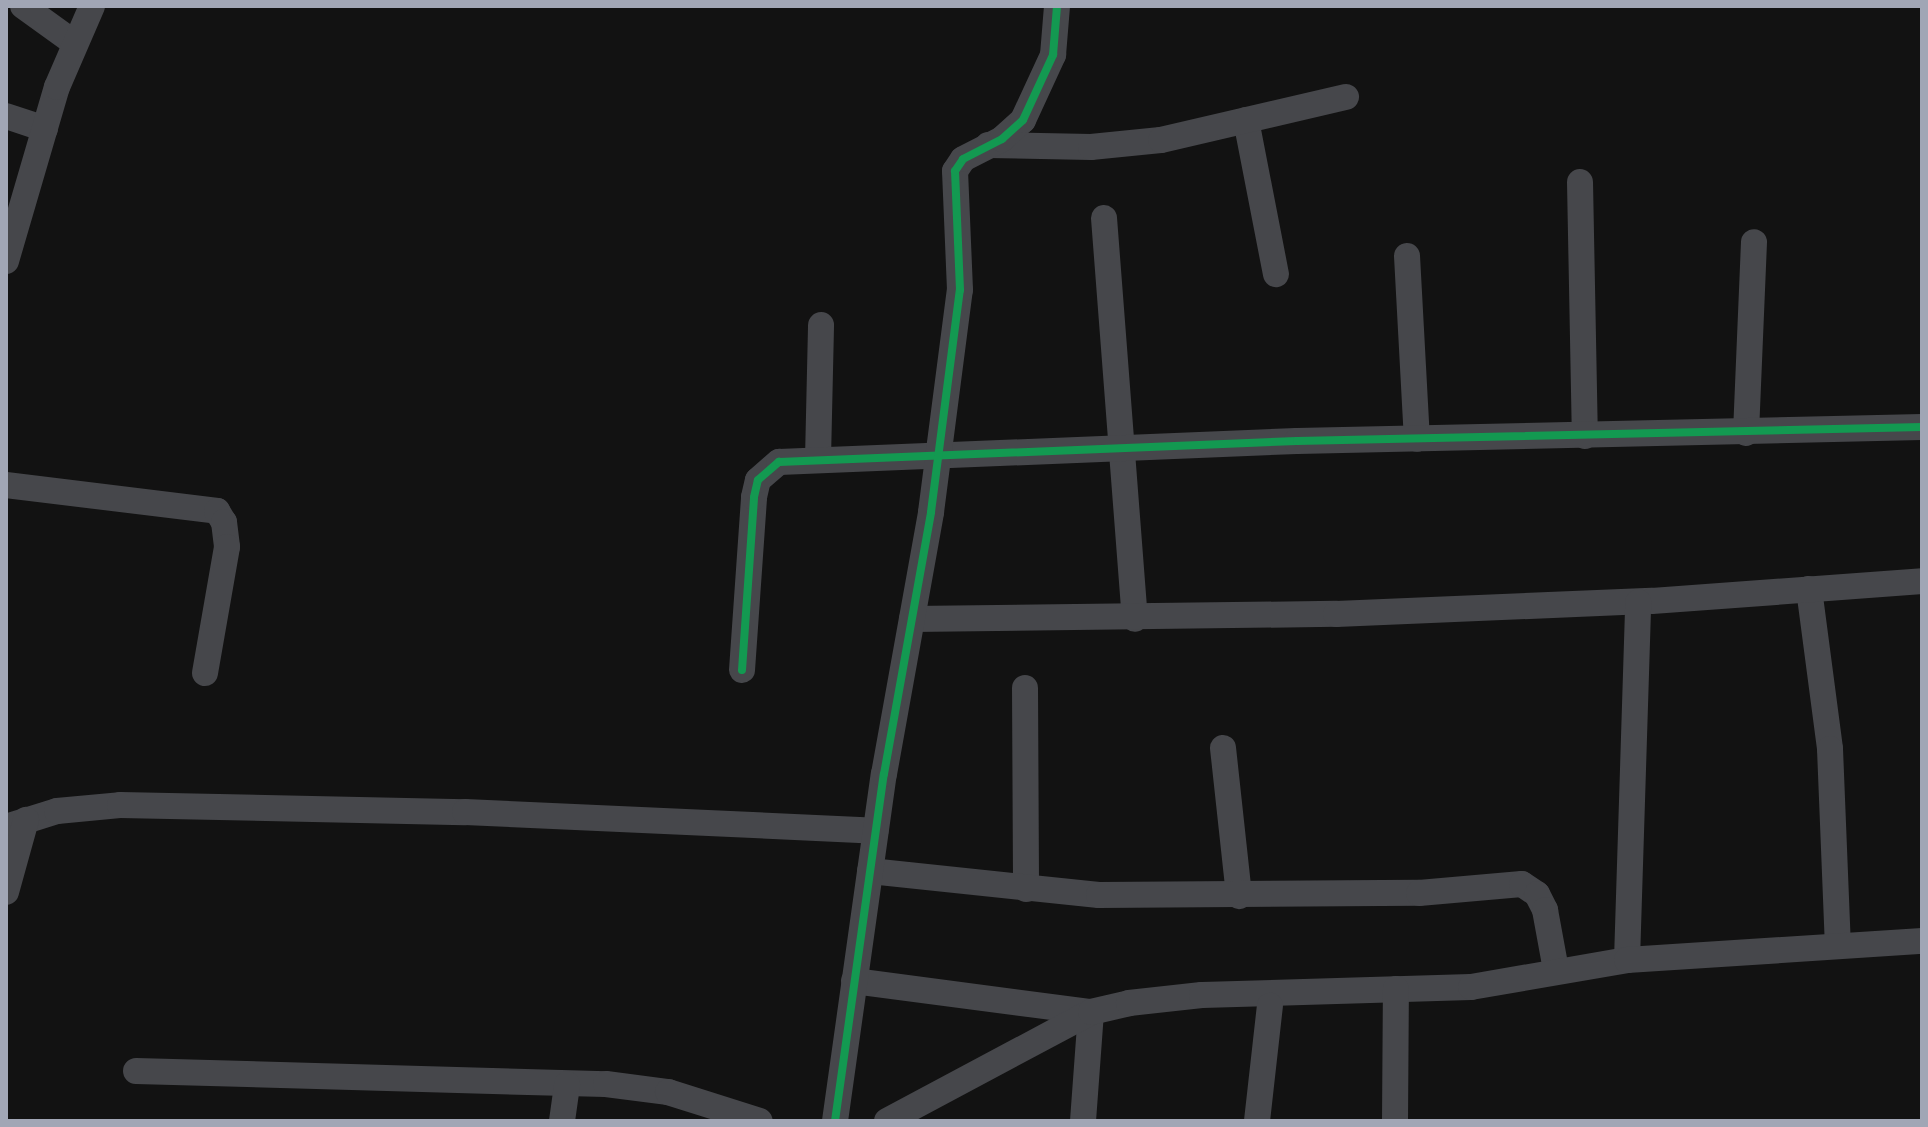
<!DOCTYPE html>
<style>
body{margin:0}
#map{position:relative;width:1928px;height:1127px;overflow:hidden;background:#121212;font-family:"Fira Sans",sans-serif}
div>[style]{position:absolute}
.street>*{height:26px;margin:-13px;padding:0 13px;transform-origin:13px;border-radius:13px;background:#46474b}
.cycleway>*{height:8px;margin:-4px;padding:0 4px;transform-origin:4px;border-radius:4px;background:#139951}
span{translate:-50% -50%;white-space:nowrap;text-align:center;line-height:1.15;-webkit-text-stroke:8px #0c0c0e;paint-order:stroke}
.frame{position:absolute;inset:0;border:8px solid #a1a6b5;pointer-events:none}
</style>
<div id="map">
<div class="street">
<div style="left:23px;top:6px;width:62px;rotate:35.8deg"></div>
<div style="left:6px;top:116px;width:41px;rotate:18.4deg"></div>
<div style="left:1246px;top:120px;width:157px;rotate:79deg"></div>
<div style="left:988px;top:145px;width:103px;rotate:1.1deg"></div>
<div style="left:1091px;top:147px;width:70px;rotate:-5.7deg"></div>
<div style="left:1161px;top:140px;width:190px;rotate:-13.1deg"></div>
<div style="left:1580px;top:182px;width:254px;rotate:88.9deg"></div>
<div style="left:1104px;top:218px;width:402px;rotate:85.6deg"></div>
<div style="left:1407px;top:256px;width:183px;rotate:86.9deg"></div>
<div style="left:6px;top:261px;width:181px;rotate:-73.7deg"></div>
<div style="left:57px;top:87px;width:88px;rotate:-66.6deg"></div>
<div style="left:1746px;top:433px;width:191px;rotate:-87.6deg"></div>
<div style="left:818px;top:459px;width:134px;rotate:-88.7deg"></div>
<div style="left:6px;top:485px;width:213px;rotate:7deg"></div>
<div style="left:217px;top:511px;width:13px;rotate:58deg"></div>
<div style="left:224px;top:522px;width:25px;rotate:83deg"></div>
<div style="left:227px;top:547px;width:128px;rotate:99.9deg"></div>
<div style="left:1809px;top:589px;width:161px;rotate:82.5deg"></div>
<div style="left:1830px;top:749px;width:197px;rotate:87.7deg"></div>
<div style="left:912px;top:619px;width:424px;rotate:-0.7deg"></div>
<div style="left:1336px;top:614px;width:316px;rotate:-2.4deg"></div>
<div style="left:1652px;top:601px;width:271px;rotate:-4.2deg"></div>
<div style="left:742px;top:670px;width:173px;rotate:-86deg"></div>
<div style="left:754px;top:497px;width:17px;rotate:-77deg"></div>
<div style="left:758px;top:480px;width:28px;rotate:-41deg"></div>
<div style="left:779px;top:462px;width:518px;rotate:-2.32deg"></div>
<div style="left:1297px;top:441px;width:625px;rotate:-1.28deg"></div>
<div style="left:1025px;top:688px;width:201px;rotate:89.7deg"></div>
<div style="left:1223px;top:748px;width:149px;rotate:83.8deg"></div>
<div style="left:6px;top:827px;width:53px;rotate:-17.4deg"></div>
<div style="left:57px;top:811px;width:63px;rotate:-5.4deg"></div>
<div style="left:120px;top:805px;width:345px;rotate:1.2deg"></div>
<div style="left:465px;top:812px;width:411px;rotate:2.6deg"></div>
<div style="left:870px;top:871px;width:230px;rotate:6deg"></div>
<div style="left:1099px;top:895px;width:320px;rotate:-0.4deg"></div>
<div style="left:1419px;top:893px;width:103px;rotate:-5deg"></div>
<div style="left:1522px;top:884px;width:18px;rotate:34deg"></div>
<div style="left:1537px;top:894px;width:18px;rotate:63deg"></div>
<div style="left:1545px;top:910px;width:61px;rotate:79.6deg"></div>
<div style="left:6px;top:892px;width:75px;rotate:-74.5deg"></div>
<div style="left:1627px;top:960px;width:358px;rotate:-88.2deg"></div>
<div style="left:854px;top:981px;width:239px;rotate:7.5deg"></div>
<div style="left:1091px;top:1012px;width:109px;rotate:94.2deg"></div>
<div style="left:136px;top:1071px;width:470px;rotate:1.6deg"></div>
<div style="left:606px;top:1084px;width:63px;rotate:7.4deg"></div>
<div style="left:668px;top:1092px;width:96px;rotate:17.5deg"></div>
<div style="left:562px;top:1121px;width:37px;rotate:-82deg"></div>
<div style="left:835px;top:1121px;width:350px;rotate:-82deg"></div>
<div style="left:884px;top:774px;width:266px;rotate:-79.8deg"></div>
<div style="left:931px;top:512px;width:224px;rotate:-82.6deg"></div>
<div style="left:960px;top:290px;width:119px;rotate:-92.4deg"></div>
<div style="left:955px;top:171px;width:14px;rotate:-56deg"></div>
<div style="left:963px;top:159px;width:44px;rotate:-27.1deg"></div>
<div style="left:1002px;top:139px;width:28px;rotate:-42deg"></div>
<div style="left:1023px;top:120px;width:72px;rotate:-65.2deg"></div>
<div style="left:1053px;top:55px;width:49px;rotate:-85.3deg"></div>
<div style="left:887px;top:1121px;width:231px;rotate:-28.1deg"></div>
<div style="left:1091px;top:1012px;width:39px;rotate:-13deg"></div>
<div style="left:1129px;top:1003px;width:73px;rotate:-6.3deg"></div>
<div style="left:1202px;top:995px;width:269px;rotate:-1.7deg"></div>
<div style="left:1471px;top:987px;width:158px;rotate:-9.8deg"></div>
<div style="left:1627px;top:960px;width:296px;rotate:-3.7deg"></div>
<div style="left:1257px;top:1121px;width:116px;rotate:-83.6deg"></div>
<div style="left:1395px;top:1121px;width:132px;rotate:-89.6deg"></div>
</div>
<div class="cycleway">
<div style="left:742px;top:670px;width:173px;rotate:-86deg"></div>
<div style="left:754px;top:497px;width:17px;rotate:-77deg"></div>
<div style="left:758px;top:480px;width:28px;rotate:-41deg"></div>
<div style="left:779px;top:462px;width:518px;rotate:-2.32deg"></div>
<div style="left:1297px;top:441px;width:625px;rotate:-1.28deg"></div>
<div style="left:835px;top:1121px;width:350px;rotate:-82deg"></div>
<div style="left:884px;top:774px;width:266px;rotate:-79.8deg"></div>
<div style="left:931px;top:512px;width:224px;rotate:-82.6deg"></div>
<div style="left:960px;top:290px;width:119px;rotate:-92.4deg"></div>
<div style="left:955px;top:171px;width:14px;rotate:-56deg"></div>
<div style="left:963px;top:159px;width:44px;rotate:-27.1deg"></div>
<div style="left:1002px;top:139px;width:28px;rotate:-42deg"></div>
<div style="left:1023px;top:120px;width:72px;rotate:-65.2deg"></div>
<div style="left:1053px;top:55px;width:49px;rotate:-85.3deg"></div>
</div>
<div class="frame"></div>
</div>
